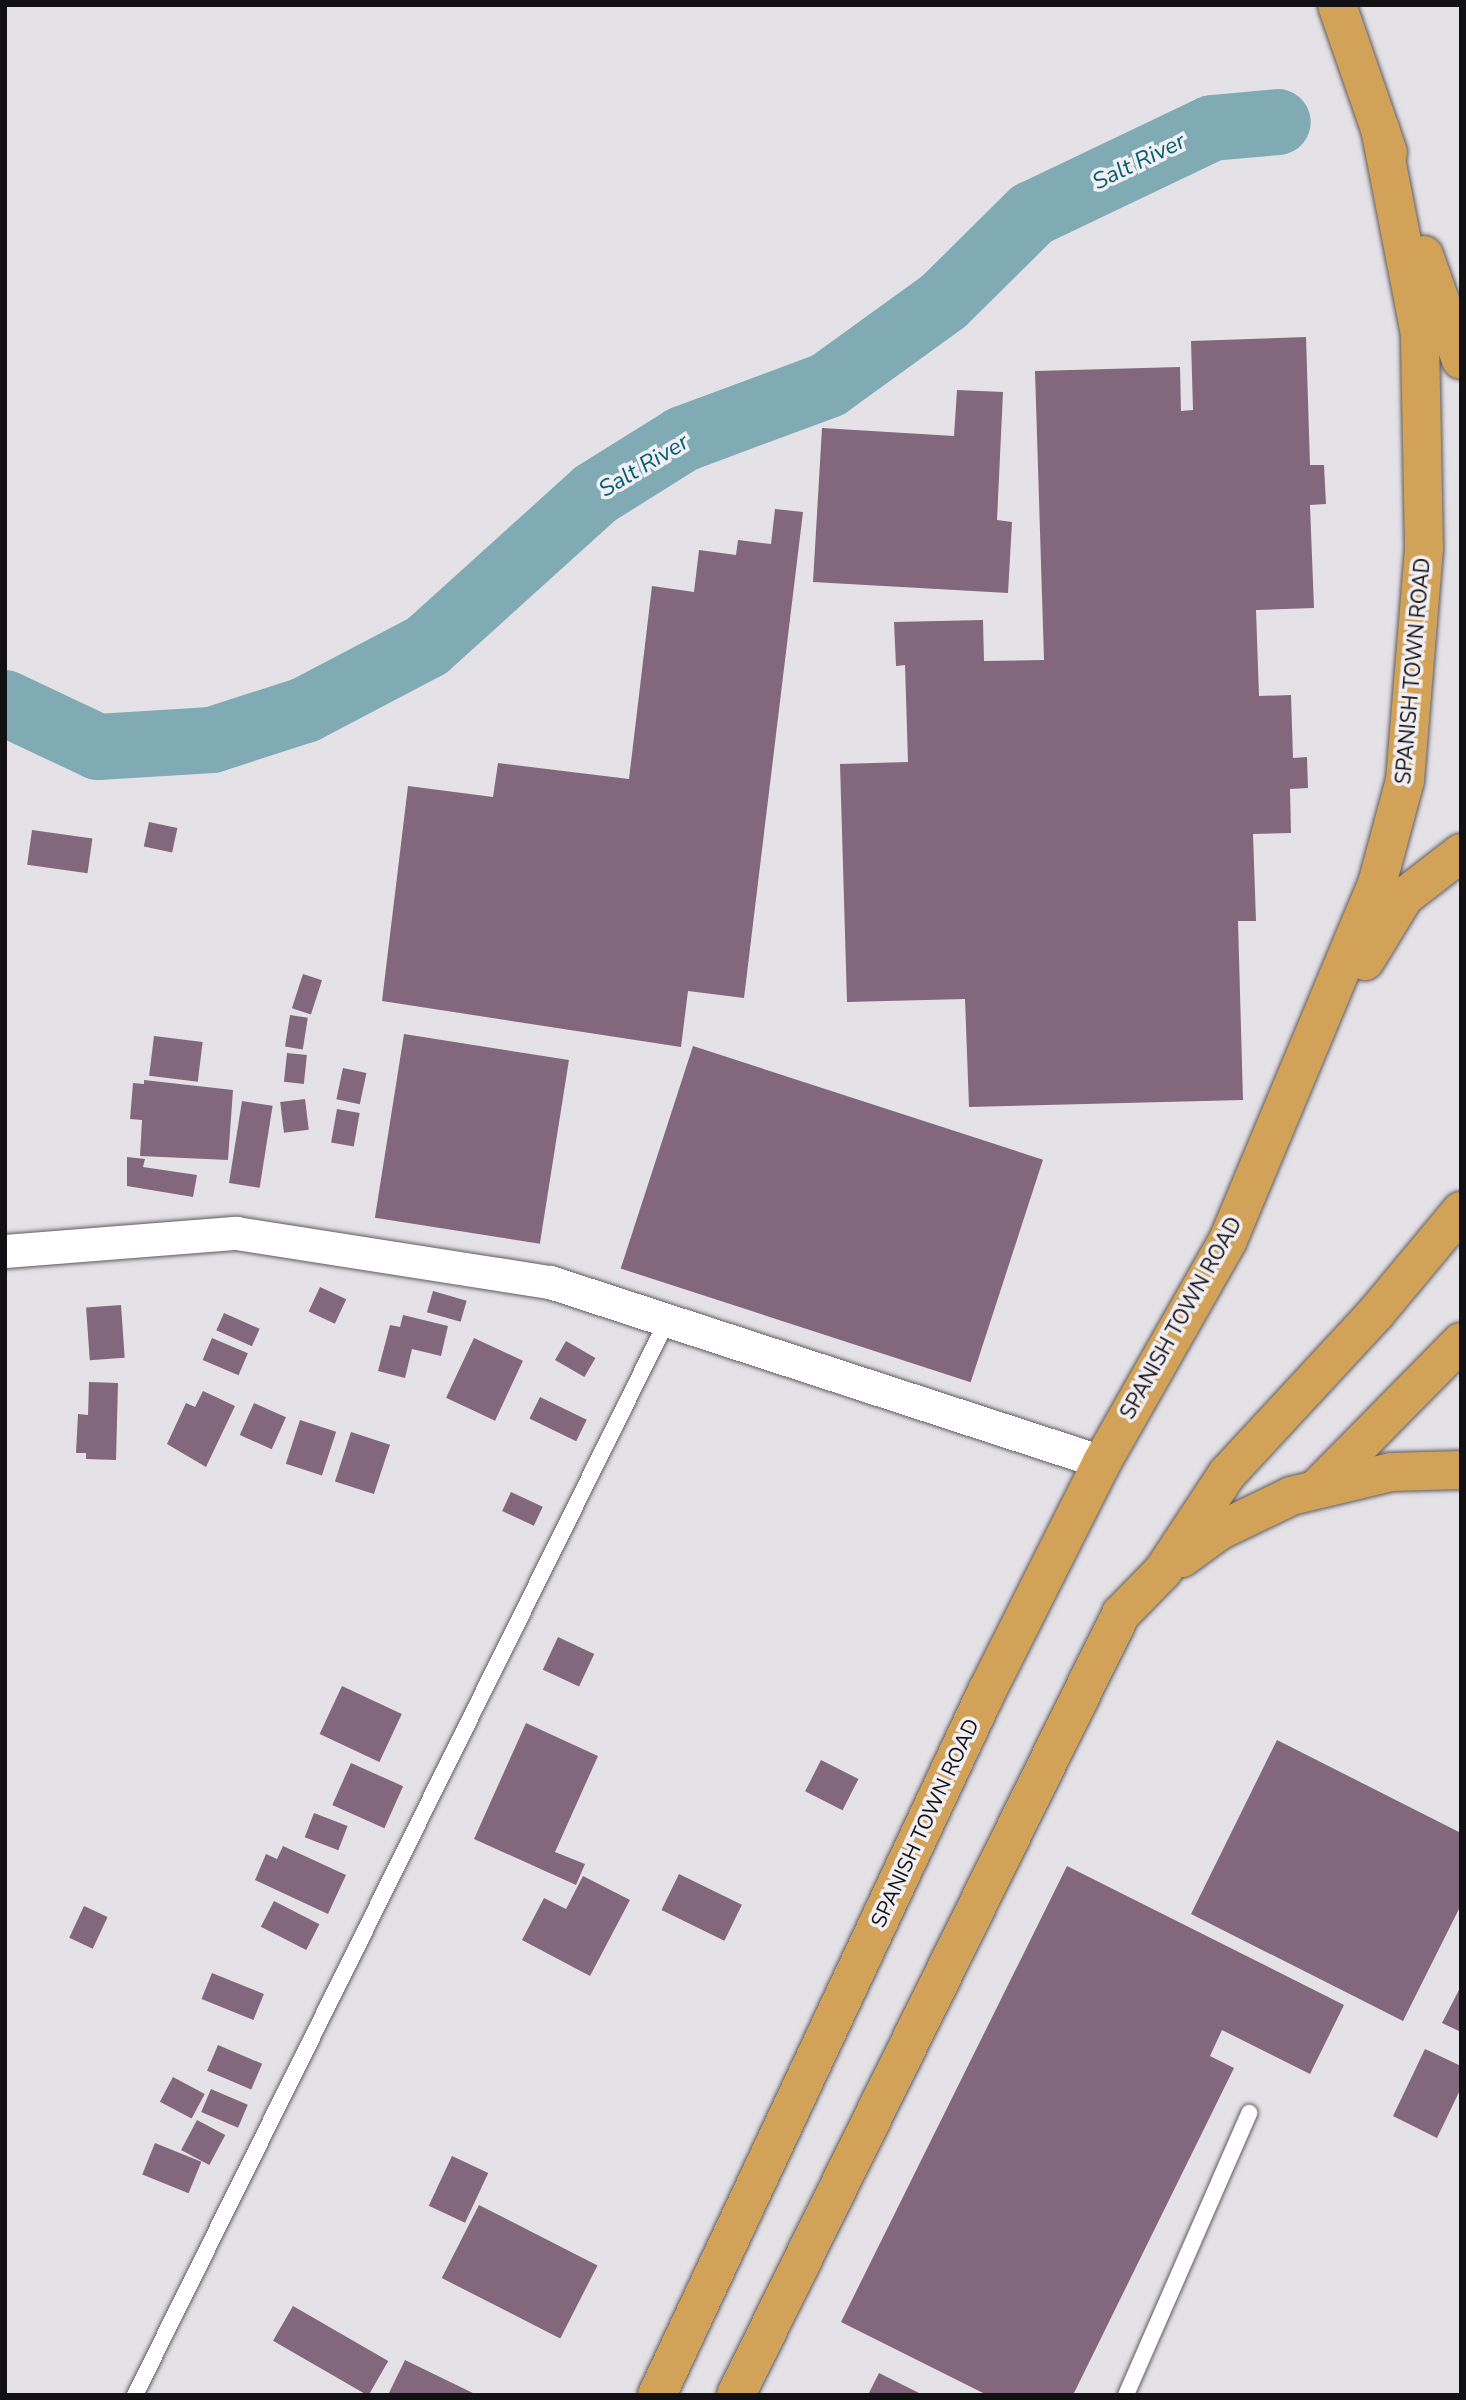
<!DOCTYPE html>
<style>
body{margin:0}
#map{position:relative;width:1466px;height:2400px;overflow:hidden;background:#e5e2e7;font-family:"Nunito Sans",sans-serif}
div>[style]{position:absolute}
.river>*{height:66px;margin:-33px;padding:0 33px;transform-origin:33px;border-radius:33px;background:#80abb5}
.building>*{inset:0;background:#83677d;transform-origin:0 0}
.roads{filter:drop-shadow(0 0 2px #5e5c60) drop-shadow(0 0 2px #5e5c60)}
.lane>*{height:16px;margin:-8px;padding:0 8px;transform-origin:8px;border-radius:8px;background:#fff}
.street>*{height:33px;margin:-16.5px;padding:0 16.5px;transform-origin:16.5px;border-radius:16.5px;background:#fff}
.highway>*{height:38px;margin:-19px;padding:0 19px;transform-origin:19px;border-radius:19px;background:#d1a257}
span{translate:-50% -50%;white-space:nowrap;text-align:center;line-height:1.15;-webkit-text-stroke:7px #f2eff4;paint-order:stroke}
.street-label{font-size:21px;color:#111012}
.water-label{font-size:23px;color:#005e6e;font-style:italic}
.frame{position:absolute;inset:0;border:7px solid #111012;pointer-events:none}
</style>
<div id="map">
<div class="river">
<div style="left:5px;top:703px;width:103px;rotate:25.3deg"></div>
<div style="left:98px;top:747px;width:114px;rotate:-3.5deg"></div>
<div style="left:212px;top:740px;width:98px;rotate:-17.9deg"></div>
<div style="left:305px;top:710px;width:138px;rotate:-27.7deg"></div>
<div style="left:427px;top:646px;width:227px;rotate:-42.1deg"></div>
<div style="left:595px;top:494px;width:104px;rotate:-32deg"></div>
<div style="left:683px;top:439px;width:155px;rotate:-20.4deg"></div>
<div style="left:828px;top:385px;width:143px;rotate:-35.9deg"></div>
<div style="left:944px;top:301px;width:124px;rotate:-44.7deg"></div>
<div style="left:1032px;top:214px;width:199px;rotate:-25.5deg"></div>
<div style="left:1212px;top:128px;width:66px;rotate:-5.2deg"></div>
</div>
<div class="building">
<div style="clip-path:polygon(1306px 337px,1310px 465px,1324px 465px,1326px 504px,1310px 505px,1314px 608px,1256px 610px,1259px 696px,1291px 695px,1293px 758px,1307px 757px,1308px 788px,1290px 789px,1291px 833px,1253px 834px,1256px 921px,1238px 921px,1243px 1100px,969px 1107px,965px 999px,847px 1002px,840px 764px,908px 762px,905px 665px,896px 666px,894px 622px,983px 620px,984px 661px,1044px 660px,1035px 371px,1180px 367px,1181px 411px,1193px 410px,1191px 341px)"></div>
<div style="clip-path:polygon(957px 390px,1003px 392px,997px 520px,1012px 522px,1008px 593px,813px 582px,822px 428px,954px 436px)"></div>
<div style="clip-path:polygon(775px 509px,803px 512px,744px 998px,688px 991px,681px 1047px,382px 1001px,408px 786px,493px 797px,498px 763px,629px 779px,652px 586px,694px 592px,699px 550px,736px 555px,738px 540px,771px 544px)"></div>
<div style="left:149px;top:822px;width:29px;height:25px;rotate:12deg"></div>
<div style="left:32px;top:830px;width:61px;height:35px;rotate:8deg"></div>
<div style="left:303px;top:974px;width:20px;height:36px;rotate:18deg"></div>
<div style="left:290px;top:1015px;width:18px;height:32px;rotate:9deg"></div>
<div style="left:404px;top:1034px;width:167px;height:186px;rotate:9deg"></div>
<div style="left:154px;top:1036px;width:49px;height:40px;rotate:7deg"></div>
<div style="left:693px;top:1046px;width:368px;height:234px;rotate:18deg"></div>
<div style="left:287px;top:1053px;width:20px;height:29px;rotate:6deg"></div>
<div style="left:343px;top:1068px;width:24px;height:32px;rotate:12deg"></div>
<div style="clip-path:polygon(144px 1080px,233px 1090px,228px 1160px,140px 1156px,142px 1120px,130px 1119px,133px 1083px,144px 1084px)"></div>
<div style="left:305px;top:1099px;width:31px;height:25px;rotate:83deg"></div>
<div style="left:242px;top:1101px;width:31px;height:83px;rotate:9deg"></div>
<div style="left:337px;top:1109px;width:23px;height:34px;rotate:10deg"></div>
<div style="clip-path:polygon(127px 1157px,145px 1159px,143px 1167px,197px 1175px,193px 1197px,127px 1186px)"></div>
<div style="left:320px;top:1287px;width:29px;height:27px;rotate:25deg"></div>
<div style="left:433px;top:1291px;width:35px;height:22px;rotate:16deg"></div>
<div style="left:121px;top:1305px;width:53px;height:35px;rotate:86deg"></div>
<div style="left:224px;top:1313px;width:39px;height:19px;rotate:24deg"></div>
<div style="clip-path:polygon(403px 1315px,448px 1326px,441px 1356px,412px 1349px,405px 1378px,378px 1371px,390px 1325px,400px 1327px)"></div>
<div style="left:212px;top:1338px;width:39px;height:24px;rotate:23deg"></div>
<div style="left:474px;top:1338px;width:54px;height:66px;rotate:25deg"></div>
<div style="left:566px;top:1341px;width:34px;height:22px;rotate:30deg"></div>
<div style="clip-path:polygon(89px 1382px,118px 1383px,116px 1460px,86px 1459px,86px 1453px,76px 1453px,78px 1414px,88px 1415px)"></div>
<div style="clip-path:polygon(203px 1391px,235px 1406px,206px 1467px,167px 1444px,186px 1403px,195px 1407px)"></div>
<div style="left:540px;top:1397px;width:52px;height:24px;rotate:26deg"></div>
<div style="left:254px;top:1403px;width:35px;height:35px;rotate:24deg"></div>
<div style="left:300px;top:1420px;width:38px;height:46px;rotate:18deg"></div>
<div style="left:351px;top:1432px;width:41px;height:52px;rotate:18deg"></div>
<div style="left:511px;top:1492px;width:35px;height:21px;rotate:25deg"></div>
<div style="left:558px;top:1637px;width:40px;height:36px;rotate:25deg"></div>
<div style="left:342px;top:1686px;width:66px;height:53px;rotate:25deg"></div>
<div style="clip-path:polygon(526px 1723px,598px 1756px,555px 1852px,585px 1864px,576px 1885px,474px 1839px)"></div>
<div style="clip-path:polygon(1277px 1740px,1461px 1833px,1461px 1905px,1403px 2021px,1191px 1914px)"></div>
<div style="left:821px;top:1760px;width:42px;height:35px;rotate:27deg"></div>
<div style="left:351px;top:1763px;width:57px;height:46px;rotate:24deg"></div>
<div style="left:314px;top:1813px;width:36px;height:26px;rotate:21deg"></div>
<div style="clip-path:polygon(283px 1846px,346px 1875px,328px 1914px,255px 1880px,266px 1854px,277px 1859px)"></div>
<div style="clip-path:polygon(1067px 1866px,1344px 2005px,1310px 2074px,1222px 2030px,1210px 2056px,1234px 2068px,1073px 2395px,987px 2395px,841px 2322px)"></div>
<div style="left:679px;top:1874px;width:70px;height:40px;rotate:26deg"></div>
<div style="clip-path:polygon(583px 1876px,630px 1900px,590px 1976px,522px 1940px,544px 1898px,566px 1909px)"></div>
<div style="left:274px;top:1901px;width:51px;height:29px;rotate:27deg"></div>
<div style="left:84px;top:1906px;width:26px;height:35px;rotate:25deg"></div>
<div style="left:212px;top:1973px;width:56px;height:28px;rotate:22deg"></div>
<div style="clip-path:polygon(1461px 1986px,1461px 2032px,1442px 2023px)"></div>
<div style="left:218px;top:2045px;width:48px;height:28px;rotate:23deg"></div>
<div style="clip-path:polygon(1425px 2049px,1461px 2066px,1461px 2088px,1437px 2138px,1393px 2116px)"></div>
<div style="left:173px;top:2077px;width:36px;height:28px;rotate:28deg"></div>
<div style="left:211px;top:2089px;width:40px;height:25px;rotate:23deg"></div>
<div style="left:197px;top:2120px;width:32px;height:34px;rotate:28deg"></div>
<div style="left:155px;top:2143px;width:50px;height:34px;rotate:22deg"></div>
<div style="left:452px;top:2156px;width:40px;height:55px;rotate:25deg"></div>
<div style="left:479px;top:2205px;width:133px;height:82px;rotate:27deg"></div>
<div style="left:293px;top:2306px;width:110px;height:40px;rotate:30deg"></div>
<div style="clip-path:polygon(405px 2360px,477px 2395px,388px 2395px)"></div>
<div style="clip-path:polygon(879px 2373px,923px 2395px,868px 2395px)"></div>
</div>
<div class="roads">
<div class="lane">
<div style="left:135px;top:2395px;width:1199px;rotate:-63.65deg"></div>
<div style="left:1126px;top:2395px;width:308px;rotate:-66.4deg"></div>
</div>
<div class="street">
<div style="left:5px;top:1251px;width:232px;rotate:-4.5deg"></div>
<div style="left:236px;top:1233px;width:318px;rotate:8.9deg"></div>
<div style="left:550px;top:1282px;width:581px;rotate:18.06deg"></div>
</div>
<div class="highway">
<div style="left:1337px;top:5px;width:156px;rotate:70.9deg"></div>
<div style="left:1424px;top:255px;width:111px;rotate:70.6deg"></div>
<div style="left:1365px;top:961px;width:75px;rotate:-58.6deg"></div>
<div style="left:1404px;top:897px;width:72px;rotate:-37.7deg"></div>
<div style="left:1317px;top:1488px;width:205px;rotate:-45.4deg"></div>
<div style="left:1182px;top:1558px;width:46px;rotate:-36.1deg"></div>
<div style="left:1219px;top:1531px;width:80px;rotate:-25.9deg"></div>
<div style="left:1291px;top:1496px;width:103px;rotate:-13.5deg"></div>
<div style="left:1391px;top:1472px;width:70px;rotate:-1.6deg"></div>
<div style="left:657px;top:2395px;width:778px;rotate:-64.89deg"></div>
<div style="left:987px;top:1691px;width:256px;rotate:-63.3deg"></div>
<div style="left:1102px;top:1462px;width:255px;rotate:-60.4deg"></div>
<div style="left:1228px;top:1240px;width:386px;rotate:-67.3deg"></div>
<div style="left:1377px;top:884px;width:108px;rotate:-74.9deg"></div>
<div style="left:1405px;top:780px;width:233px;rotate:-85.3deg"></div>
<div style="left:1424px;top:548px;width:214px;rotate:-91.1deg"></div>
<div style="left:1420px;top:334px;width:209px;rotate:-101deg"></div>
<div style="left:736px;top:2395px;width:871px;rotate:-63.76deg"></div>
<div style="left:1121px;top:1614px;width:60px;rotate:-45.7deg"></div>
<div style="left:1163px;top:1571px;width:116px;rotate:-56.6deg"></div>
<div style="left:1227px;top:1474px;width:219px;rotate:-47.2deg"></div>
<div style="left:1376px;top:1313px;width:133px;rotate:-50.2deg"></div>
</div>
</div>
<div class="street-label">
<span style="left:1413px;top:671px;rotate:-85deg">SPANISH TOWN ROAD</span>
<span style="left:1181px;top:1318px;rotate:-61deg">SPANISH TOWN ROAD</span>
<span style="left:925px;top:1823px;rotate:-65deg">SPANISH TOWN ROAD</span>
</div>
<div class="water-label">
<span style="left:1139px;top:162px;rotate:-26deg">Salt River</span>
<span style="left:644px;top:466px;rotate:-31deg">Salt River</span>
</div>
<div class="frame"></div>
</div>
